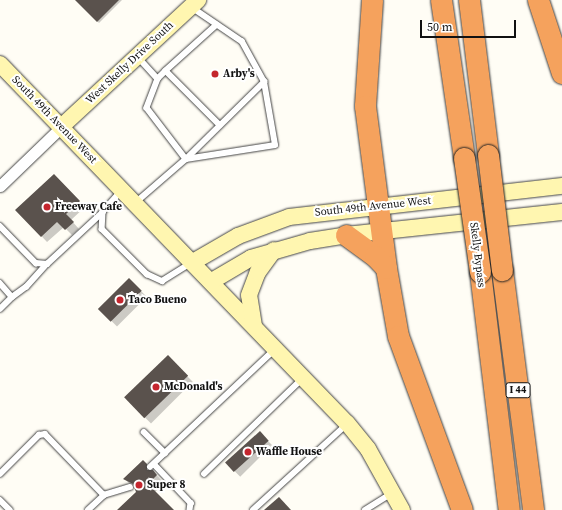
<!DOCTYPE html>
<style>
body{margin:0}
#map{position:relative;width:562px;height:510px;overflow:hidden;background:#fffdf5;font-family:"Source Serif 4",serif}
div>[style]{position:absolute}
.shadow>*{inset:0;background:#0003;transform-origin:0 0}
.building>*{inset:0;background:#5a524d;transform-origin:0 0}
.roads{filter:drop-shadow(0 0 1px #444) drop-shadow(0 0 1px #444)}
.lane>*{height:5.5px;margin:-2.75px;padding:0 2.75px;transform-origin:2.75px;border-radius:2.75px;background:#fff}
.street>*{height:11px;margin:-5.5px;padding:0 5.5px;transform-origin:5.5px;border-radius:5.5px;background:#fff}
.secondary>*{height:16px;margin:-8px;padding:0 8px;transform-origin:8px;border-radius:8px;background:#fff6b0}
.highway>*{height:21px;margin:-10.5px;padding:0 10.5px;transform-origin:10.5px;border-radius:10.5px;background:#f5a25d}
.bridges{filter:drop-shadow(0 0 1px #222) drop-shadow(0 0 1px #222)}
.highway-bridge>*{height:21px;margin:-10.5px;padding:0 10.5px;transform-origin:10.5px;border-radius:10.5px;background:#f5a25d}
.dots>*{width:11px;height:11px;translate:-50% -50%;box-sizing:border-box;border:2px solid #fff;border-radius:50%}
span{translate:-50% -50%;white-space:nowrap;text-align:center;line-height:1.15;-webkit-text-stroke:4px #fff;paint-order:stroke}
.shield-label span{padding:1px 3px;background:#fff;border:1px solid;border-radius:3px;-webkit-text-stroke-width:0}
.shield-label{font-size:10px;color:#111;font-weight:700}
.street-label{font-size:11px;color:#111}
.poi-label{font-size:11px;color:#111;font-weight:700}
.left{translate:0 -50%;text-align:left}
.scale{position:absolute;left:420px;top:20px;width:96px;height:18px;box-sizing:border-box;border:2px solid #111;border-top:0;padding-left:5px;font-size:12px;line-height:14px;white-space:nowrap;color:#111;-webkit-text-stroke:3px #fff;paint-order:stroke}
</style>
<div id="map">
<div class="shadow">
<div style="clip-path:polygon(77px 0,122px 0,99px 23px)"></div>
<div style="clip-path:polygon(54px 175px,85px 207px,71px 220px,79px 229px,72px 235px,64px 227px,47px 242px,17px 210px)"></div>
<div style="left:129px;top:279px;width:25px;height:42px;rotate:45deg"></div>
<div style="left:168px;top:357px;width:35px;height:59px;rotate:45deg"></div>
<div style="left:260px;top:433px;width:17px;height:45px;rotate:45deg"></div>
<div style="clip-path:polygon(143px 461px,164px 483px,155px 492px,173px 510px,119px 510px,137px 492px,125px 479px)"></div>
</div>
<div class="building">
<div style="clip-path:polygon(75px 0,119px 0,97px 22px)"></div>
<div style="clip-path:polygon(54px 174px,80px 201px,66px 214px,74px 222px,65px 230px,57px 222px,41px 237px,15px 210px)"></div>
<div style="left:129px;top:278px;width:18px;height:44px;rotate:45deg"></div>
<div style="left:168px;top:355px;width:29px;height:61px;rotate:46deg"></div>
<div style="left:260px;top:431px;width:13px;height:47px;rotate:48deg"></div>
<div style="clip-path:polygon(143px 460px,147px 464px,147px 470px,153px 470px,157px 475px,148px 484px,174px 510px,117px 510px,136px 492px,133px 484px,123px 479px)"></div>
<div style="clip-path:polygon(279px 497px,291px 510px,264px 510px)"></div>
</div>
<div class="roads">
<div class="lane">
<div style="left:217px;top:25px;width:69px;rotate:138deg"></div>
<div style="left:166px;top:71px;width:76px;rotate:45deg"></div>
<div style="left:139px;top:58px;width:28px;rotate:48deg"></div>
<div style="left:166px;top:71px;width:11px;rotate:135deg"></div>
<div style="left:158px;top:79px;width:31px;rotate:111deg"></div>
<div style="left:147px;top:108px;width:64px;rotate:52.6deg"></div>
<div style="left:186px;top:159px;width:90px;rotate:-8.9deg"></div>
<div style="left:275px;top:145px;width:64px;rotate:-99.9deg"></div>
<div style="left:264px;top:82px;width:46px;rotate:-118.8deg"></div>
<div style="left:242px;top:42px;width:60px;rotate:-145.8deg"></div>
<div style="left:121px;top:192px;width:27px;rotate:132deg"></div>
<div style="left:103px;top:212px;width:17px;rotate:93deg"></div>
<div style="left:102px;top:229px;width:64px;rotate:45deg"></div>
<div style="left:147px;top:274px;width:17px;rotate:25deg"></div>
<div style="left:162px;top:281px;width:34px;rotate:-32deg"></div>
<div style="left:135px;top:203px;width:67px;rotate:-40.8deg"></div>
<div style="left:186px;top:159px;width:110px;rotate:-44.6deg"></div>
<div style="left:0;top:226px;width:52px;rotate:45.8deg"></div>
<div style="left:36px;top:263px;width:11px;rotate:5deg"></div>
<div style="left:47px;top:264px;width:76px;rotate:-42.9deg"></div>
<div style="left:0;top:283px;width:18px;rotate:49deg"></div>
<div style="left:12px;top:297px;width:17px;rotate:-36deg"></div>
<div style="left:26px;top:287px;width:31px;rotate:-48deg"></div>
<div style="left:0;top:309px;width:17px;rotate:-45deg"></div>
<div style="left:144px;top:432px;width:30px;rotate:45deg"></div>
<div style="left:154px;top:464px;width:54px;rotate:46.5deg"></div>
<div style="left:191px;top:503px;width:7px;rotate:98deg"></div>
<div style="left:150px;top:467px;width:170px;rotate:-43.3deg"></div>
<div style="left:0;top:474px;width:55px;rotate:-45deg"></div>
<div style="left:39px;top:435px;width:6px;rotate:-9deg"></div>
<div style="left:45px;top:434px;width:85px;rotate:46deg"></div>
<div style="left:204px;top:474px;width:136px;rotate:-44.1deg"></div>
<div style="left:0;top:500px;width:14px;rotate:45deg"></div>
<div style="left:88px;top:510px;width:22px;rotate:-43deg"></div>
<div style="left:104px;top:495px;width:27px;rotate:-17deg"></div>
<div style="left:253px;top:510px;width:126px;rotate:-42.4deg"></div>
<div style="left:365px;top:510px;width:32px;rotate:-32deg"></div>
</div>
<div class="street">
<div style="left:0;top:186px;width:85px;rotate:-44deg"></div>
</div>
<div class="secondary">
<div style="left:0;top:64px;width:499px;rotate:46deg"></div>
<div style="left:347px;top:423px;width:33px;rotate:51deg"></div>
<div style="left:368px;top:449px;width:70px;rotate:60.9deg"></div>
<div style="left:61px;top:127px;width:187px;rotate:-42.8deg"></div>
<div style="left:193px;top:262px;width:52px;rotate:-30deg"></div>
<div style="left:238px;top:236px;width:54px;rotate:-20.4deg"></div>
<div style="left:289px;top:217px;width:275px;rotate:-6.5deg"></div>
<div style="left:212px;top:281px;width:45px;rotate:-30.5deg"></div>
<div style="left:251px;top:258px;width:61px;rotate:-16.1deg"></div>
<div style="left:310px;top:241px;width:36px;rotate:-9deg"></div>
<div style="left:346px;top:235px;width:217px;rotate:-6.1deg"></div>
<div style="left:254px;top:326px;width:31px;rotate:-99deg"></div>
<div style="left:249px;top:295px;width:25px;rotate:-69deg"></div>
<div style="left:258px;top:272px;width:27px;rotate:-54deg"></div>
</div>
<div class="highway">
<div style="left:372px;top:0;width:106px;rotate:93.8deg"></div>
<div style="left:365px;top:106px;width:163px;rotate:82.6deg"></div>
<div style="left:386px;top:268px;width:69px;rotate:80deg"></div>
<div style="left:398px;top:336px;width:185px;rotate:69.8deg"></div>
<div style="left:441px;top:0;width:160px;rotate:81.7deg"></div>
<div style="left:469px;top:0;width:156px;rotate:83deg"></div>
<div style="left:538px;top:0;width:77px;rotate:71.8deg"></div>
<div style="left:346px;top:235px;width:36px;rotate:36deg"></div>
<div style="left:375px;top:256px;width:16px;rotate:47deg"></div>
<div style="left:502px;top:270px;width:242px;rotate:82.6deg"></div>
<div style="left:480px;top:272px;width:240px;rotate:83.1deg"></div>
</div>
</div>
<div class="bridges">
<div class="highway-bridge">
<div style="left:488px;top:155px;width:116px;rotate:83.1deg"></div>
<div style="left:464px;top:158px;width:115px;rotate:82deg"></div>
</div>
</div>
<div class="dots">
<div style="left:215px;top:74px;background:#c4262e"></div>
<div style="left:47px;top:207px;background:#c4262e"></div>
<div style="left:120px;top:300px;background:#c4262e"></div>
<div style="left:156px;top:387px;background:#c4262e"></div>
<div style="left:248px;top:452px;background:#c4262e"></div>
<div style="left:139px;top:485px;background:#c4262e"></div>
</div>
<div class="shield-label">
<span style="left:518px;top:390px">I 44</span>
</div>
<div class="street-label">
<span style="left:130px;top:63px;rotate:-43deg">West Skelly Drive South</span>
<span style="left:54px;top:120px;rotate:46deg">South 49th Avenue West</span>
<span style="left:373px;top:207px;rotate:-6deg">South 49th Avenue West</span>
<span style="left:477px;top:255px;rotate:83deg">Skelly Bypass</span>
</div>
<div class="poi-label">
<span class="left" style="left:223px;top:74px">Arby's</span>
<span class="left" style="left:55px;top:207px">Freeway Cafe</span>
<span class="left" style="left:128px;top:300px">Taco Bueno</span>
<span class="left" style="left:164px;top:387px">McDonald's</span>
<span class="left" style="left:256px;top:452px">Waffle House</span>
<span class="left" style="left:147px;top:485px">Super 8</span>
</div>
<div class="scale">50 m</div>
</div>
